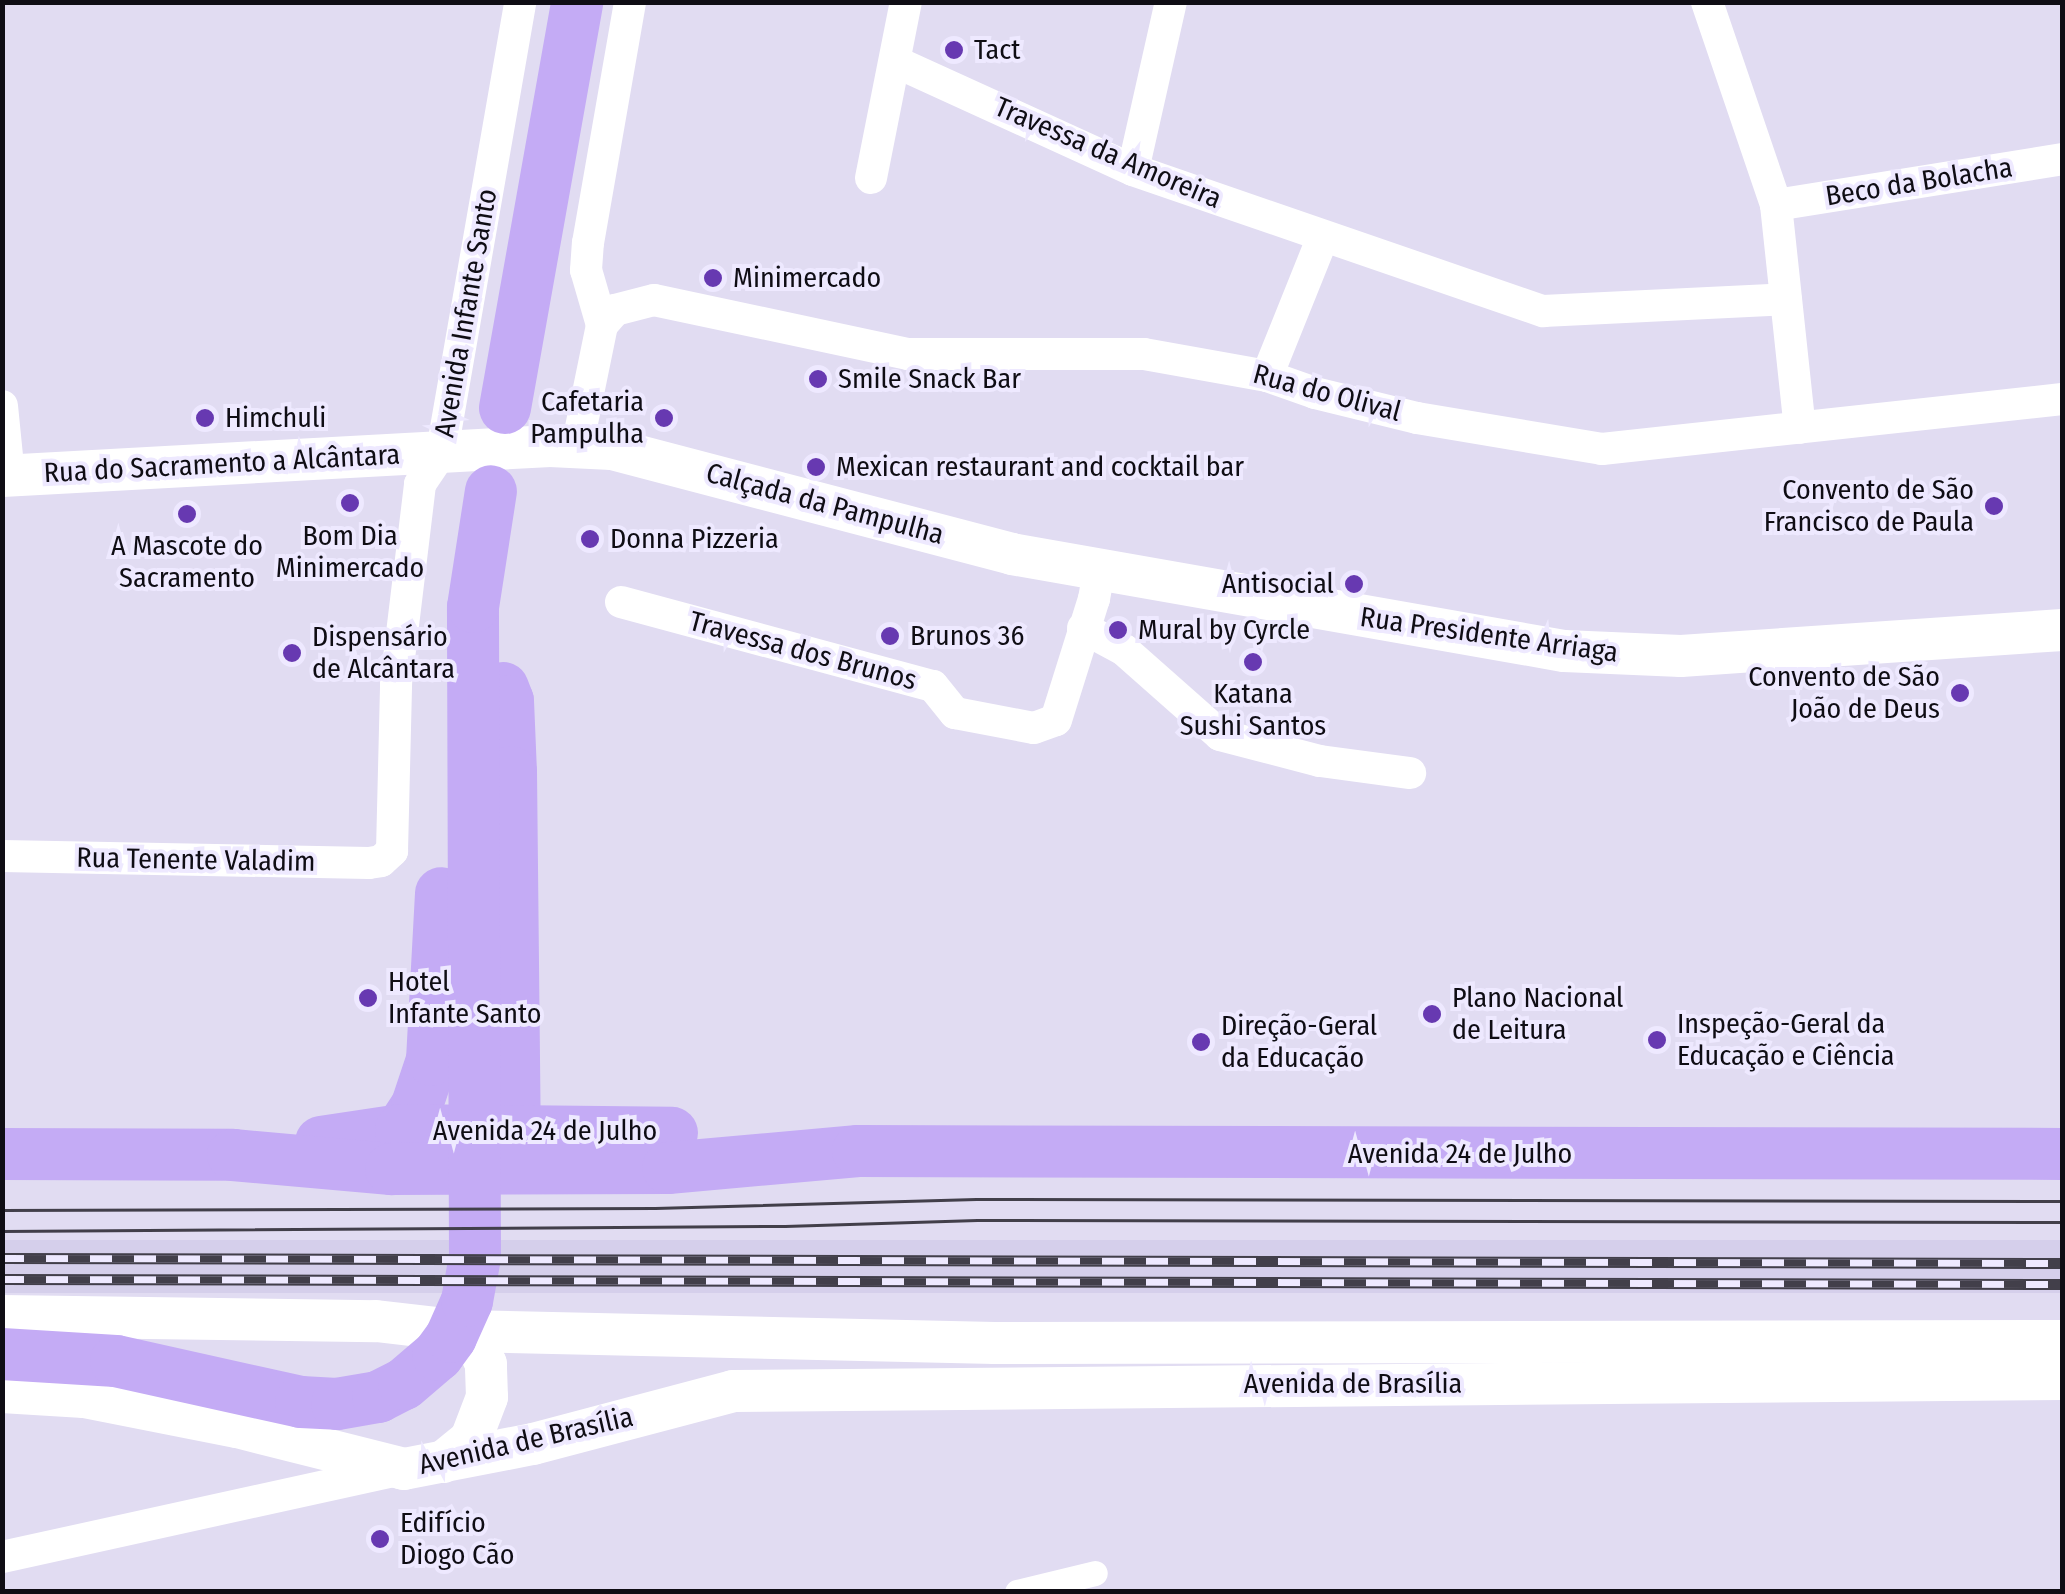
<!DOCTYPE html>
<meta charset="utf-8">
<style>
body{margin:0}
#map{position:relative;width:2065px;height:1594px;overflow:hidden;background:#e1dcf2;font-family:"Fira Sans Condensed",sans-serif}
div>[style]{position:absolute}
.built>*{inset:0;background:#d5cfeb;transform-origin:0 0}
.pedestrian>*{height:25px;margin:-12.5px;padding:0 12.5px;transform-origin:12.5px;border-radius:12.5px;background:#fff}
.minor>*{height:32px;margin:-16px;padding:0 16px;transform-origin:16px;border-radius:16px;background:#fff}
.tertiary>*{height:42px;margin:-21px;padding:0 21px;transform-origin:21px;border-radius:21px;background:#fff}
.primary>*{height:52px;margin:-26px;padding:0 26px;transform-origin:26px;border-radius:26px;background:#c4abf5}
.tram>*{height:2.5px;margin:-1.25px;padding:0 1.25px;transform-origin:1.25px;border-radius:1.25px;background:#423f4a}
.rail>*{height:11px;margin-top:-5.5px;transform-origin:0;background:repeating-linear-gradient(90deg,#eee9ff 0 22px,#423f4a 0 44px);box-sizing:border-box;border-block:2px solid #423f4a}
.dots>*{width:28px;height:28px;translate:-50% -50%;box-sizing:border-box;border:5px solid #eee9ff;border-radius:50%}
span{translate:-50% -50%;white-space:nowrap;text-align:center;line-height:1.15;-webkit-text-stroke:8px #eee9ff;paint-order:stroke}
.poi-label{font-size:28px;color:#0f0d14}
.left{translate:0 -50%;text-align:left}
.right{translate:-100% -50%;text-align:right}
.street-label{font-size:28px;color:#0f0d14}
.frame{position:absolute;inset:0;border:5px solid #0f0d14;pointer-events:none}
</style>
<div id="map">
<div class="built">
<div style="left:3px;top:1240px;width:2059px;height:53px"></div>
</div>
<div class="pedestrian">
<div style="left:1017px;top:1592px;width:80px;rotate:-13.7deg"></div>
</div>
<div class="minor">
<div style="left:1707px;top:2px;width:214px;rotate:71.2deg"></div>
<div style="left:1776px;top:205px;width:224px;rotate:83.9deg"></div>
<div style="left:896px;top:62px;width:260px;rotate:24.5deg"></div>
<div style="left:1133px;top:170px;width:434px;rotate:19deg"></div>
<div style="left:1543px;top:311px;width:243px;rotate:-2.8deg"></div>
<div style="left:1133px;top:170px;width:172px;rotate:-77.3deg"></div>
<div style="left:871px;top:178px;width:179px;rotate:-78.8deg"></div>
<div style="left:1776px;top:205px;width:290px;rotate:-9.1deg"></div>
<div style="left:602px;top:325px;width:20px;rotate:-49deg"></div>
<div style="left:615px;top:310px;width:40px;rotate:-14.4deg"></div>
<div style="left:654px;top:300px;width:260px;rotate:12deg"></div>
<div style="left:908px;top:354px;width:236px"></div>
<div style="left:1144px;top:354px;width:125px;rotate:10.1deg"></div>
<div style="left:1267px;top:376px;width:51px;rotate:19.5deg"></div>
<div style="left:1315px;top:393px;width:105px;rotate:13.8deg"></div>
<div style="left:1417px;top:418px;width:188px;rotate:9.5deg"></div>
<div style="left:1602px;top:449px;width:463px;rotate:-6.2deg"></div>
<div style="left:1267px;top:376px;width:150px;rotate:-68.1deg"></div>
<div style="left:2px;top:406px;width:70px;rotate:84.3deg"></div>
<div style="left:577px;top:447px;width:125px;rotate:-78.4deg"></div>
<div style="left:602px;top:325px;width:57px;rotate:-106.2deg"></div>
<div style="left:586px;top:270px;width:27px;rotate:-86deg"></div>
<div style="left:588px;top:243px;width:245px;rotate:-80.1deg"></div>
<div style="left:621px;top:602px;width:323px;rotate:15.1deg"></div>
<div style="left:933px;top:686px;width:35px;rotate:51deg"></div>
<div style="left:955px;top:713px;width:80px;rotate:10.8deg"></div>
<div style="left:1034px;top:728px;width:23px;rotate:-20deg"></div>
<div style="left:1056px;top:720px;width:127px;rotate:-72.6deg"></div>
<div style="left:1094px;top:599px;width:29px;rotate:-80deg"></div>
<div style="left:1083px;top:628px;width:47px;rotate:28.2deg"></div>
<div style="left:1124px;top:650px;width:128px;rotate:41.5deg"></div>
<div style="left:1220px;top:735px;width:103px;rotate:14.6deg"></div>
<div style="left:1320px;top:761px;width:91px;rotate:7.6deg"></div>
<div style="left:2px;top:856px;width:367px;rotate:1.1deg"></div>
<div style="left:369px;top:863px;width:12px;rotate:-9deg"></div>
<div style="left:381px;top:861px;width:15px;rotate:-42deg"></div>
<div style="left:392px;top:851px;width:168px;rotate:-88.6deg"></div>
<div style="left:396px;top:683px;width:200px;rotate:-83.1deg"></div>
<div style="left:420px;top:484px;width:40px;rotate:-56deg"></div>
<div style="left:442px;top:451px;width:456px;rotate:-80.1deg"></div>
<div style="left:2px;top:1557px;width:406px;rotate:-12.4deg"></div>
</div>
<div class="tertiary">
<div style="left:2px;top:476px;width:549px;rotate:-3.13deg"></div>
<div style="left:550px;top:446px;width:62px;rotate:2.8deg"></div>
<div style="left:612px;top:449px;width:414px;rotate:14.7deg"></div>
<div style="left:1012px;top:554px;width:560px;rotate:9.97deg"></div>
<div style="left:1564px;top:651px;width:117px;rotate:2.4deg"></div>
<div style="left:1681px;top:656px;width:382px;rotate:-3.9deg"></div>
<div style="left:2px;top:1316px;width:374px;rotate:0.8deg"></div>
<div style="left:376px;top:1321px;width:88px;rotate:6.6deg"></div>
<div style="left:463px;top:1331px;width:532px;rotate:1.29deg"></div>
<div style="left:995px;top:1343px;width:1067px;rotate:-0.11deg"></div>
<div style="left:2px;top:1392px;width:82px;rotate:3.5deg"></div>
<div style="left:84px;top:1397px;width:156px;rotate:11.1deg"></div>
<div style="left:237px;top:1427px;width:172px;rotate:14.1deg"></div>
<div style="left:404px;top:1469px;width:131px;rotate:-11deg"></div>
<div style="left:533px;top:1444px;width:207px;rotate:-14.8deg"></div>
<div style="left:733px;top:1391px;width:1329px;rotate:-0.52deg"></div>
<div style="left:443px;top:1462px;width:36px;rotate:-39deg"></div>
<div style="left:471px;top:1439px;width:45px;rotate:-69.1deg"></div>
<div style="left:487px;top:1397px;width:33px;rotate:-92deg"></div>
<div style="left:486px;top:1364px;width:19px;rotate:-115deg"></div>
<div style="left:478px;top:1347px;width:22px;rotate:-133deg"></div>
</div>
<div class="primary">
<div style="left:505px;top:408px;width:412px;rotate:-79.9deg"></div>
<div style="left:503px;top:688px;width:14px;rotate:69deg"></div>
<div style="left:508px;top:701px;width:71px;rotate:87.6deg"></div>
<div style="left:511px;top:772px;width:359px;rotate:89.4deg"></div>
<div style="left:401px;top:1130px;width:30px;rotate:-57deg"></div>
<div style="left:417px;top:1105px;width:47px;rotate:-71.6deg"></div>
<div style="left:432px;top:1060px;width:167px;rotate:-86.9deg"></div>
<div style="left:321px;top:1142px;width:81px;rotate:-8.5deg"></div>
<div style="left:401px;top:1130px;width:271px;rotate:0.6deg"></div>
<div style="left:2px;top:1154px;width:231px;rotate:0.2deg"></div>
<div style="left:233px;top:1155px;width:159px;rotate:5.1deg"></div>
<div style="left:391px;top:1169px;width:277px;rotate:-0.2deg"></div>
<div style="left:668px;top:1168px;width:191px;rotate:-5.1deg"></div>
<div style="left:858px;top:1151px;width:1204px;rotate:0.14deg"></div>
<div style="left:2px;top:1354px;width:114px;rotate:3.5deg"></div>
<div style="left:116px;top:1361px;width:189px;rotate:12.5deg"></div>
<div style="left:301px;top:1402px;width:36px;rotate:3deg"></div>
<div style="left:337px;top:1404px;width:42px;rotate:-9.7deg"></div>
<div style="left:378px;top:1397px;width:29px;rotate:-27deg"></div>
<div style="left:404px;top:1384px;width:45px;rotate:-40.5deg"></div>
<div style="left:438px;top:1355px;width:22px;rotate:-54deg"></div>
<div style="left:451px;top:1337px;width:39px;rotate:-66deg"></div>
<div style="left:467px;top:1301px;width:45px;rotate:-79.7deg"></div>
<div style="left:475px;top:1257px;width:650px;rotate:-90.18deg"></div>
<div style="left:473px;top:607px;width:117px;rotate:-81.2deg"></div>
</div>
<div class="tram">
<div style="left:2px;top:1210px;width:653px;rotate:-0.18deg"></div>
<div style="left:655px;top:1208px;width:321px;rotate:-1.6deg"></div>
<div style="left:976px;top:1199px;width:1086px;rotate:0.11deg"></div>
<div style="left:2px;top:1231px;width:783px;rotate:-0.37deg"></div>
<div style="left:785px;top:1226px;width:192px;rotate:-1.8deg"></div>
<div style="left:977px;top:1220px;width:1085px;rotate:0.11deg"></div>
</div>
<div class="rail">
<div style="left:2px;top:1258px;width:2060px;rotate:0.14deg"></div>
<div style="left:2px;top:1279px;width:2060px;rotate:0.14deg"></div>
</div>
<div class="dots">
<div style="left:954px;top:50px;background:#6739b1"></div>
<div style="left:713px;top:278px;background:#6739b1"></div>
<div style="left:818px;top:379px;background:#6739b1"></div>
<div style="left:205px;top:418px;background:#6739b1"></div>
<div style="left:664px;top:418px;background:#6739b1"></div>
<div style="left:816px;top:467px;background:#6739b1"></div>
<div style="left:350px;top:503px;background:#6739b1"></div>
<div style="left:1994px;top:506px;background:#6739b1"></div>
<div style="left:187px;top:514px;background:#6739b1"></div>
<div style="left:590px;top:539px;background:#6739b1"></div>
<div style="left:1354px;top:584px;background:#6739b1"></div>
<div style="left:1118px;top:630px;background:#6739b1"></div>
<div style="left:890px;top:636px;background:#6739b1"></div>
<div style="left:292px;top:653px;background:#6739b1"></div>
<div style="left:1253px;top:662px;background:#6739b1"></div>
<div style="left:1960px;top:693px;background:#6739b1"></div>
<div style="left:368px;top:998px;background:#6739b1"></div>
<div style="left:1432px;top:1014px;background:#6739b1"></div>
<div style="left:1657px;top:1040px;background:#6739b1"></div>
<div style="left:1201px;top:1042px;background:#6739b1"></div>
<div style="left:380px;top:1539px;background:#6739b1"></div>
</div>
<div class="poi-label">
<span class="left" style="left:974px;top:50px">Tact</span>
<span class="left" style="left:733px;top:278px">Minimercado</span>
<span class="left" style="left:838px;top:379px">Smile Snack Bar</span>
<span class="right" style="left:644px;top:418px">Cafetaria<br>Pampulha</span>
<span class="left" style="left:225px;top:418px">Himchuli</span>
<span class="left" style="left:836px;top:467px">Mexican restaurant and cocktail bar</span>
<span class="right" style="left:1974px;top:506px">Convento de São<br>Francisco de Paula</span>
<span style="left:350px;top:552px">Bom Dia<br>Minimercado</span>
<span class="left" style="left:610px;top:539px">Donna Pizzeria</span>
<span style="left:187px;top:562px">A Mascote do<br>Sacramento</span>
<span class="right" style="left:1334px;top:584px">Antisocial</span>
<span class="left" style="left:1138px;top:630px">Mural by Cyrcle</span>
<span class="left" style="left:910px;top:636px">Brunos 36</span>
<span class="left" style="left:312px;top:653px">Dispensário<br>de Alcântara</span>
<span class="right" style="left:1940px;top:693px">Convento de São<br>João de Deus</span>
<span style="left:1253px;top:710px">Katana<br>Sushi Santos</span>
<span class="left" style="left:388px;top:998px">Hotel<br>Infante Santo</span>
<span class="left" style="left:1452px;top:1014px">Plano Nacional<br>de Leitura</span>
<span class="left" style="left:1677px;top:1040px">Inspeção-Geral da<br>Educação e Ciência</span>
<span class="left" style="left:1221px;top:1042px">Direção-Geral<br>da Educação</span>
<span class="left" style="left:400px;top:1539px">Edifício<br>Diogo Cão</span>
</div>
<div class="street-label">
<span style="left:1108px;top:153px;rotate:23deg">Travessa da Amoreira</span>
<span style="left:1919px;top:182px;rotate:-9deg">Beco da Bolacha</span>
<span style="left:466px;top:313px;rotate:-80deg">Avenida Infante Santo</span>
<span style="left:1327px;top:393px;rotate:15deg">Rua do Olival</span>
<span style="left:222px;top:464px;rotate:-3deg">Rua do Sacramento a Alcântara</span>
<span style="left:825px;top:504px;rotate:15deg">Calçada da Pampulha</span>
<span style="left:1489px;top:635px;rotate:8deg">Rua Presidente Arriaga</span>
<span style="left:803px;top:651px;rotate:15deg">Travessa dos Brunos</span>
<span style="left:196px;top:860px;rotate:1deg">Rua Tenente Valadim</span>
<span style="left:545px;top:1131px">Avenida 24 de Julho</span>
<span style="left:1460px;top:1154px">Avenida 24 de Julho</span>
<span style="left:1353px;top:1384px">Avenida de Brasília</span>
<span style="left:526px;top:1441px;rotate:-13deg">Avenida de Brasília</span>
</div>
<div class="frame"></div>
</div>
